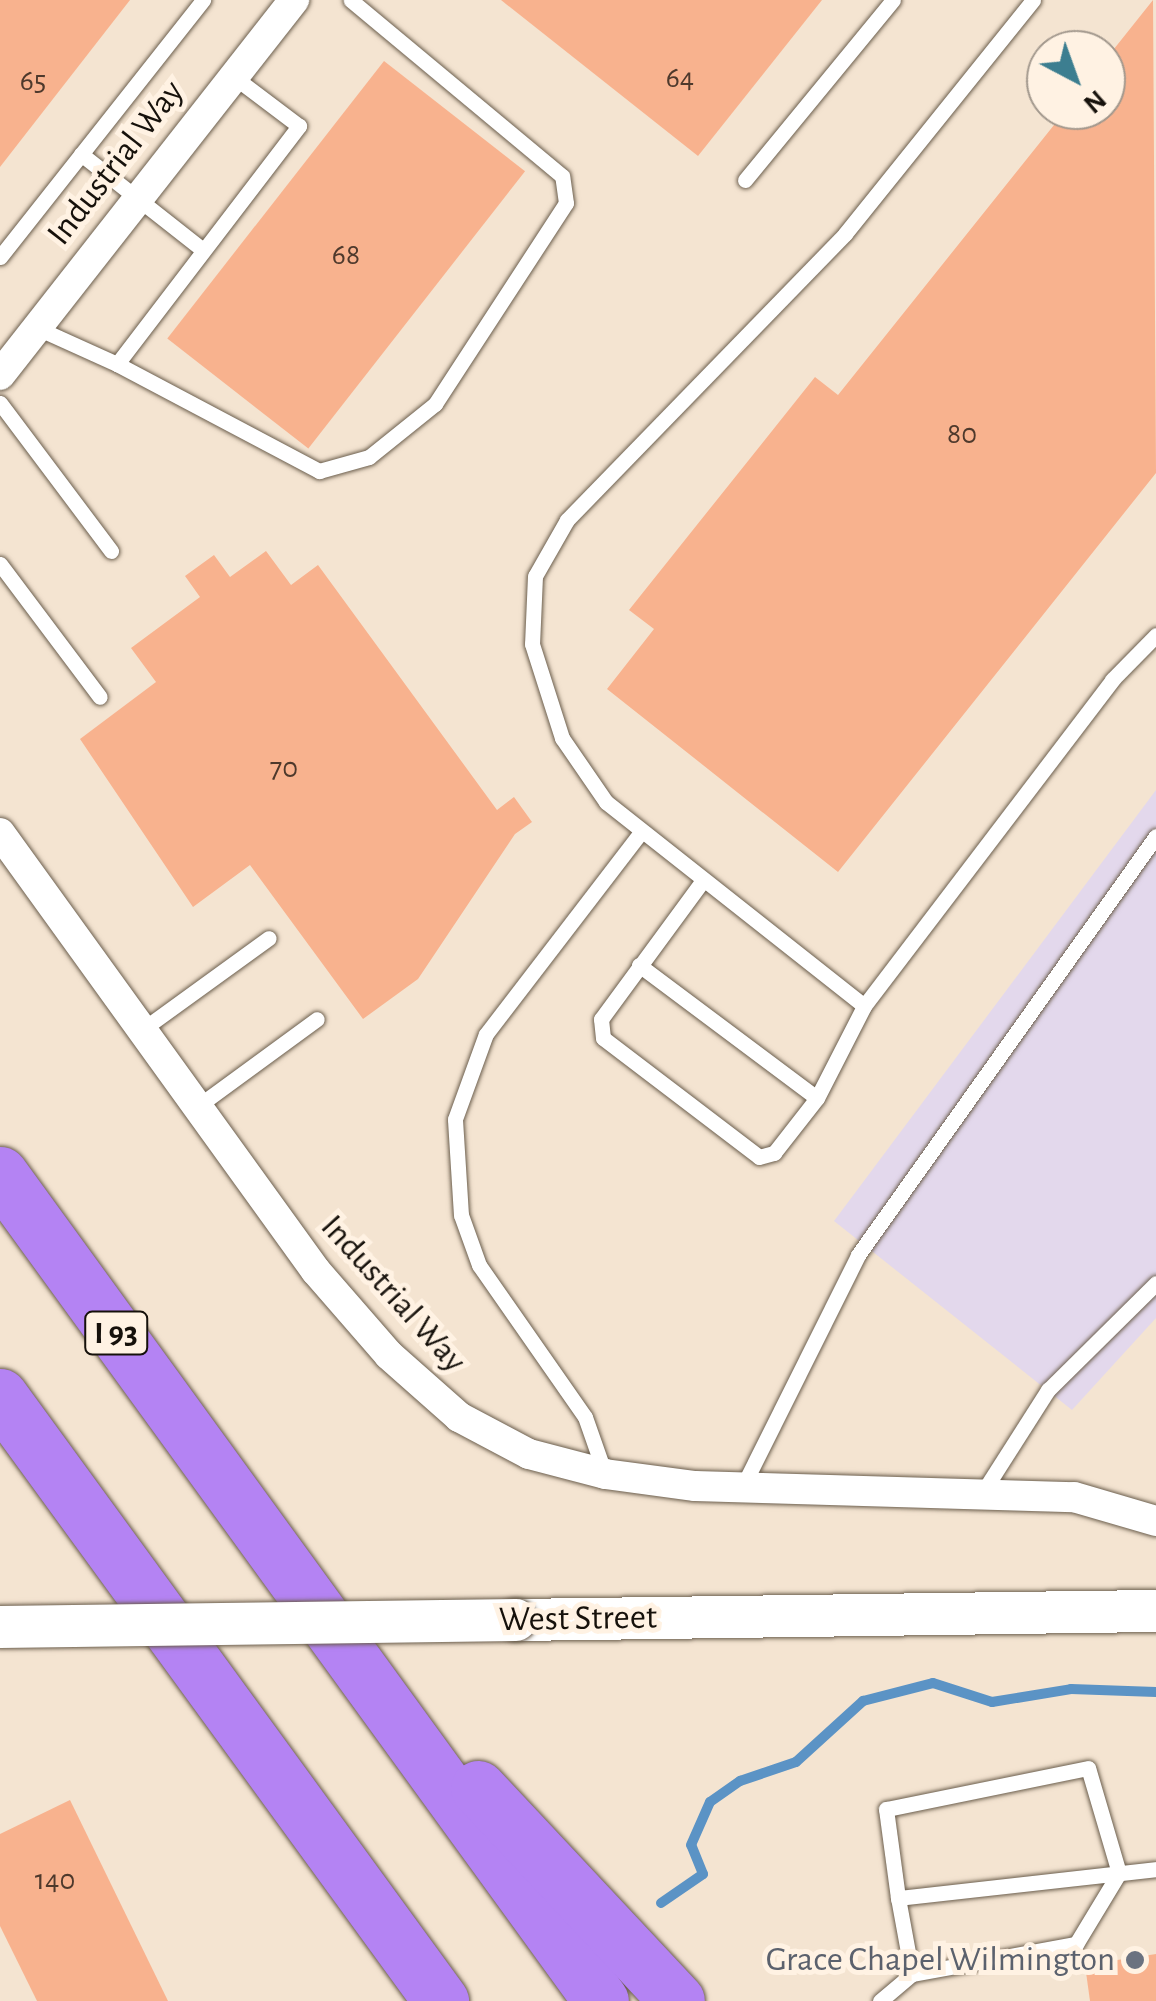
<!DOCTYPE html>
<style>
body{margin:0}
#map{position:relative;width:1156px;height:2001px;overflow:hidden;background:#f4e4d1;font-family:"Alegreya Sans",sans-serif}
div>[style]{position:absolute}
.industrial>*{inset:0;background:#e3d8ec}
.stream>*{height:10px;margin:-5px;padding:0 5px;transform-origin:5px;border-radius:5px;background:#5b93c5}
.building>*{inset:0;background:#f8b28e;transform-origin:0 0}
.roads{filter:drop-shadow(0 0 2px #6b5e4d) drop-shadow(0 0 2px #6b5e4d)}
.lane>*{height:15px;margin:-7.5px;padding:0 7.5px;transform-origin:7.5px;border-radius:7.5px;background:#fff}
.street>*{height:30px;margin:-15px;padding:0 15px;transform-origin:15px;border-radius:15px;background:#fff}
.secondary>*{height:42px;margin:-21px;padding:0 21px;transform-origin:21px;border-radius:21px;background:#fff}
.highway>*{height:55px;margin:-27.5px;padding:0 27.5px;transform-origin:27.5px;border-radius:27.5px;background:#b483f3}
.bridges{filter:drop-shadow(0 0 2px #6b5e4d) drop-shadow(0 0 2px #6b5e4d)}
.secondary-bridge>*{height:42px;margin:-21px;padding:0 21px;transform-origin:21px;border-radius:21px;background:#fff}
.dots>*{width:28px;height:28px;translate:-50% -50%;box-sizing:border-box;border:5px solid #fff2e3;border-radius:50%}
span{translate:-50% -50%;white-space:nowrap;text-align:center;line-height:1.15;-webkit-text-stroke:10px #fff2e3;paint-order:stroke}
.number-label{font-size:30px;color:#4e392c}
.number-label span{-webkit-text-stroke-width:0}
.shield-label span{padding:2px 8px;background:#fff2e3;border:2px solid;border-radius:8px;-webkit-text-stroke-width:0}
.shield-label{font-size:32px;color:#16110b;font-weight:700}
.street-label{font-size:35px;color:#16110b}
.worship-label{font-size:35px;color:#5b616d}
.right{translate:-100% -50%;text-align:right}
.north{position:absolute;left:1026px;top:30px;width:100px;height:100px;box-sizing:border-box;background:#fff2e3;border:2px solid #a2988d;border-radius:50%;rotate:139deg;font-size:28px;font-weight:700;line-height:40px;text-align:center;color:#16110b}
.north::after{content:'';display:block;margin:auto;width:35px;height:45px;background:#3c7e90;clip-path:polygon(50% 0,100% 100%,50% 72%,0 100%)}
</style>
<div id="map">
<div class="industrial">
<div style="clip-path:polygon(1156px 790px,1156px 1318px,1072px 1410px,834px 1221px)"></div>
</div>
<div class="stream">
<div style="left:661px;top:1903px;width:51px;rotate:-34.6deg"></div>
<div style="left:703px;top:1874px;width:31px;rotate:-112deg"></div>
<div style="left:691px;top:1845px;width:47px;rotate:-66.2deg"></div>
<div style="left:710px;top:1802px;width:37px;rotate:-35deg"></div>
<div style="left:740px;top:1781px;width:59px;rotate:-18.7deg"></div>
<div style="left:796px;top:1762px;width:91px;rotate:-42.3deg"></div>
<div style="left:863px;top:1701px;width:72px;rotate:-14.4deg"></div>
<div style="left:933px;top:1683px;width:62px;rotate:17.9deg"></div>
<div style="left:992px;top:1702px;width:80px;rotate:-9.3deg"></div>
<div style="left:1071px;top:1689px;width:85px;rotate:2deg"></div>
</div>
<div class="building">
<div style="clip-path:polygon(0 0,130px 0,0 167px)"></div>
<div style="clip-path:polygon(501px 0,822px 0,698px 156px)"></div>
<div style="clip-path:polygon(1153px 0,1156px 473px,838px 872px,607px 689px,654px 629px,629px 610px,815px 377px,838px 395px,1066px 110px,1106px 110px,1106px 59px)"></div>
<div style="left:384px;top:61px;width:179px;height:352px;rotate:38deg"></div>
<div style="clip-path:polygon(266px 551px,291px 585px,318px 565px,497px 810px,514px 797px,532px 822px,515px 834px,418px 979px,363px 1019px,250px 865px,193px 907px,80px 739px,156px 682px,131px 648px,200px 597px,185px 576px,214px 555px,230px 577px)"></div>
<div style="clip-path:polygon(70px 1800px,168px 2001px,37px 2001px,0 1926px,0 1834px)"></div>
<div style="clip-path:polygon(1156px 1954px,1156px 2001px,1090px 2001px,1085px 1965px)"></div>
</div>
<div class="roads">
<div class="lane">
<div style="left:1033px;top:0;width:300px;rotate:128.8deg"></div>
<div style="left:845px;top:234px;width:399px;rotate:134.2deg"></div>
<div style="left:567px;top:520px;width:64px;rotate:119.7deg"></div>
<div style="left:535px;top:576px;width:68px;rotate:92.5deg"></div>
<div style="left:532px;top:644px;width:99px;rotate:72.3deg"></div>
<div style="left:562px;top:738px;width:78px;rotate:55.5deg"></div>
<div style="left:606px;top:802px;width:329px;rotate:38.3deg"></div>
<div style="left:864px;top:1006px;width:410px;rotate:-52.7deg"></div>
<div style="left:1112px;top:680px;width:63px;rotate:-45.6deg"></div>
<div style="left:81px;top:154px;width:155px;rotate:38.2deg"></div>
<div style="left:745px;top:180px;width:233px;rotate:-50.6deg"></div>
<div style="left:0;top:257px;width:328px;rotate:-51.7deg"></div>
<div style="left:35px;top:327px;width:90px;rotate:24.3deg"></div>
<div style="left:117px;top:364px;width:300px;rotate:-52.6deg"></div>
<div style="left:299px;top:126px;width:83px;rotate:-142.9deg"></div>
<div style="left:117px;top:364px;width:229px;rotate:27.9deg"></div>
<div style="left:319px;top:471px;width:52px;rotate:-15.6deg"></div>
<div style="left:369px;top:457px;width:85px;rotate:-38.8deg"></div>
<div style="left:435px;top:404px;width:240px;rotate:-56.9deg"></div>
<div style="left:566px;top:203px;width:27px;rotate:-98deg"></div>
<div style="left:562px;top:176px;width:275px;rotate:-140.2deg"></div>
<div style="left:0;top:403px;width:185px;rotate:53.1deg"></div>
<div style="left:0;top:564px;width:166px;rotate:53.1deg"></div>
<div style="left:701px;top:883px;width:169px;rotate:126.3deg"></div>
<div style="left:601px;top:1019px;width:19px;rotate:84deg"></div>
<div style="left:603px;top:1038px;width:196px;rotate:37.3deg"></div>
<div style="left:759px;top:1157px;width:16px;rotate:-15deg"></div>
<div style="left:774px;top:1153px;width:70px;rotate:-52deg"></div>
<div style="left:817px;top:1098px;width:103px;rotate:-62.9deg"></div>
<div style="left:639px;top:965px;width:222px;rotate:36.8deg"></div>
<div style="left:139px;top:1032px;width:160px;rotate:-35.9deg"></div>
<div style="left:194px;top:1109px;width:152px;rotate:-36.2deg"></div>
<div style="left:605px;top:1474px;width:60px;rotate:-109.3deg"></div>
<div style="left:585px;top:1417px;width:185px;rotate:-124.9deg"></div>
<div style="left:479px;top:1265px;width:53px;rotate:-109.8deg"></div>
<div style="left:461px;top:1215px;width:96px;rotate:-93.6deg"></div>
<div style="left:455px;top:1119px;width:90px;rotate:-70deg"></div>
<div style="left:486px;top:1034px;width:250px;rotate:-52.5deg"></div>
<div style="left:742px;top:1488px;width:260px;rotate:-63.5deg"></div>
<div style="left:858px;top:1255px;width:514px;rotate:-54.58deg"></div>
<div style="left:981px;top:1495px;width:125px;rotate:-57.5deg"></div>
<div style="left:1048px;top:1390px;width:152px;rotate:-44.7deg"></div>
<div style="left:912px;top:1974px;width:77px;rotate:-100.4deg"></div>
<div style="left:898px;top:1898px;width:260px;rotate:-6.4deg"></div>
<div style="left:880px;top:2001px;width:42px;rotate:-40.2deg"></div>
<div style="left:912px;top:1974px;width:167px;rotate:-10.4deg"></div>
<div style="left:1076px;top:1944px;width:83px;rotate:-58.8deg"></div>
<div style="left:1119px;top:1873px;width:109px;rotate:-106.4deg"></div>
<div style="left:1088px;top:1768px;width:206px;rotate:168.5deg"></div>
<div style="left:886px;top:1809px;width:90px;rotate:82.3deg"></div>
</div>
<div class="street">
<div style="left:0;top:375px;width:477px;rotate:-51.9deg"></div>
<div style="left:0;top:833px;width:540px;rotate:54.19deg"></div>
<div style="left:316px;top:1271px;width:111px;rotate:49deg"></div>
<div style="left:389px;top:1355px;width:94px;rotate:41.5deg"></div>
<div style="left:459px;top:1417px;width:79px;rotate:27.9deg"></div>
<div style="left:529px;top:1454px;width:79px;rotate:14.7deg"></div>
<div style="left:605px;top:1474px;width:91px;rotate:7.6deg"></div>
<div style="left:695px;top:1486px;width:379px;rotate:1.7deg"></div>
<div style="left:1074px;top:1497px;width:85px;rotate:16.3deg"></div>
</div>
<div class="secondary">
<div style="left:516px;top:1620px;width:640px;rotate:-0.81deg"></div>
</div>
<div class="highway">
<div style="left:0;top:1174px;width:1022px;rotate:53.99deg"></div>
<div style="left:0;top:1396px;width:749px;rotate:53.91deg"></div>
<div style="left:478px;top:1788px;width:291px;rotate:46.9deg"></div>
</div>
</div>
<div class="bridges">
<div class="secondary-bridge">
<div style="left:0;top:1627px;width:516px;rotate:-0.78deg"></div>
</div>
</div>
<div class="dots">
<div style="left:1135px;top:1960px;background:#6b7280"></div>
</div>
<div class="number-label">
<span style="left:680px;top:78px">64</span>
<span style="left:33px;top:81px">65</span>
<span style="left:346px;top:255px">68</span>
<span style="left:962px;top:434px">80</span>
<span style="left:284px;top:768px">70</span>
<span style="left:55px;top:1880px">140</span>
</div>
<div class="shield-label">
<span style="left:116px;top:1333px">I 93</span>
</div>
<div class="street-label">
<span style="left:116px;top:163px;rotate:-52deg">Industrial Way</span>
<span style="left:393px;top:1294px;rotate:48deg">Industrial Way</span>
<span style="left:578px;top:1619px;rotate:-1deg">West Street</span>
</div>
<div class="worship-label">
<span class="right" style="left:1115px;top:1960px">Grace Chapel Wilmington</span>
</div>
<div class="north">N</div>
</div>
